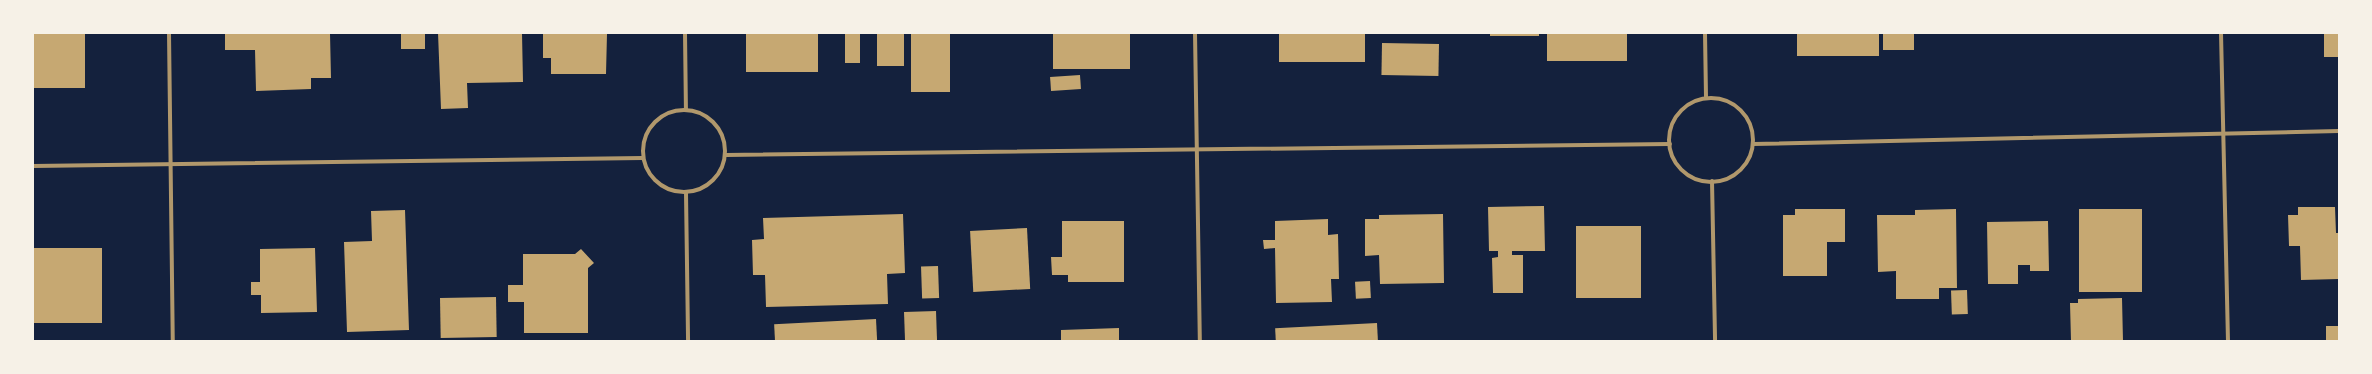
<!DOCTYPE html>
<style>
body{margin:0}
#map{position:relative;width:2372px;height:374px;overflow:hidden;background:#14213d;font-family:"Work Sans",sans-serif}
div>[style]{position:absolute}
.building>*{inset:0;background:#c6a872;transform-origin:0 0}
.minor>*{height:4px;margin:-2px;padding:0 2px;transform-origin:2px;border-radius:2px;background:#b1986c}
.minor>.ring{margin:-2px;padding:0;box-sizing:content-box;background:none;border:4px solid #b1986c;border-radius:50%}
span{translate:-50% -50%;white-space:nowrap;text-align:center;line-height:1.15;-webkit-text-stroke:3.5px #f6f1e7;paint-order:stroke}
.frame{position:absolute;inset:0;border:34px solid #f6f1e7;pointer-events:none}
</style>
<div id="map">
<div class="building">
<div style="left:33px;top:33px;width:52px;height:55px"></div>
<div style="clip-path:polygon(225px 33px,330px 33px,331px 78px,311px 78px,311px 89px,256px 91px,255px 50px,225px 50px)"></div>
<div style="left:401px;top:33px;width:24px;height:16px"></div>
<div style="clip-path:polygon(438px 33px,522px 33px,523px 82px,467px 83px,468px 108px,441px 109px)"></div>
<div style="clip-path:polygon(543px 33px,607px 34px,606px 74px,551px 74px,551px 58px,543px 58px)"></div>
<div style="left:746px;top:33px;width:72px;height:39px"></div>
<div style="left:845px;top:33px;width:15px;height:30px"></div>
<div style="left:877px;top:33px;width:27px;height:33px"></div>
<div style="left:911px;top:33px;width:39px;height:59px"></div>
<div style="left:1053px;top:33px;width:77px;height:36px"></div>
<div style="left:1279px;top:33px;width:86px;height:29px"></div>
<div style="left:1490px;top:33px;width:49px;height:3px"></div>
<div style="left:1547px;top:33px;width:80px;height:28px"></div>
<div style="left:1797px;top:33px;width:82px;height:23px"></div>
<div style="left:1883px;top:33px;width:31px;height:17px"></div>
<div style="left:2324px;top:33px;width:15px;height:24px"></div>
<div style="left:1382px;top:43px;width:57px;height:32px;rotate:1deg"></div>
<div style="left:1080px;top:75px;width:14px;height:30px;rotate:86deg"></div>
<div style="clip-path:polygon(1544px 206px,1545px 251px,1512px 251px,1512px 255px,1523px 255px,1523px 293px,1493px 293px,1492px 258px,1498px 257px,1498px 251px,1489px 251px,1488px 207px)"></div>
<div style="clip-path:polygon(2298px 207px,2335px 207px,2336px 233px,2339px 233px,2339px 279px,2301px 280px,2300px 246px,2289px 246px,2288px 215px,2298px 215px)"></div>
<div style="clip-path:polygon(1795px 209px,1845px 209px,1845px 242px,1827px 242px,1827px 276px,1783px 276px,1783px 215px,1795px 215px)"></div>
<div style="clip-path:polygon(1956px 209px,1957px 288px,1939px 288px,1939px 299px,1896px 299px,1896px 271px,1878px 272px,1877px 215px,1915px 215px,1915px 210px)"></div>
<div style="left:2079px;top:209px;width:63px;height:83px"></div>
<div style="clip-path:polygon(405px 210px,409px 330px,347px 332px,344px 242px,372px 241px,371px 211px)"></div>
<div style="clip-path:polygon(903px 214px,905px 273px,887px 274px,888px 304px,766px 307px,765px 275px,753px 275px,752px 240px,764px 239px,763px 218px)"></div>
<div style="clip-path:polygon(1443px 214px,1444px 283px,1380px 284px,1379px 255px,1365px 256px,1365px 219px,1379px 219px,1379px 215px)"></div>
<div style="clip-path:polygon(1328px 219px,1328px 235px,1338px 234px,1339px 279px,1331px 279px,1332px 302px,1276px 303px,1275px 248px,1264px 249px,1263px 240px,1275px 240px,1275px 221px)"></div>
<div style="clip-path:polygon(1062px 221px,1124px 221px,1124px 282px,1068px 282px,1068px 275px,1052px 275px,1051px 257px,1062px 257px)"></div>
<div style="clip-path:polygon(2048px 221px,2049px 271px,2030px 271px,2030px 265px,2018px 265px,2018px 284px,1988px 284px,1987px 222px)"></div>
<div style="left:1576px;top:226px;width:65px;height:72px"></div>
<div style="left:1027px;top:228px;width:61px;height:57px;rotate:87deg"></div>
<div style="left:102px;top:248px;width:75px;height:69px;rotate:90deg"></div>
<div style="clip-path:polygon(315px 248px,317px 312px,261px 313px,261px 295px,251px 295px,251px 282px,260px 282px,260px 249px)"></div>
<div style="clip-path:polygon(581px 249px,594px 263px,588px 268px,588px 333px,524px 333px,524px 302px,508px 302px,508px 285px,523px 285px,523px 254px,575px 254px)"></div>
<div style="left:938px;top:266px;width:32px;height:17px;rotate:88deg"></div>
<div style="left:1370px;top:281px;width:17px;height:15px;rotate:87deg"></div>
<div style="left:1967px;top:290px;width:24px;height:16px;rotate:88deg"></div>
<div style="left:496px;top:297px;width:40px;height:56px;rotate:89deg"></div>
<div style="clip-path:polygon(2122px 298px,2123px 341px,2071px 341px,2070px 303px,2078px 303px,2078px 299px)"></div>
<div style="left:936px;top:311px;width:30px;height:32px;rotate:88deg"></div>
<div style="left:876px;top:319px;width:22px;height:102px;rotate:87deg"></div>
<div style="left:1377px;top:323px;width:18px;height:102px;rotate:87deg"></div>
<div style="left:2339px;top:326px;width:15px;height:13px;rotate:90deg"></div>
<div style="clip-path:polygon(1119px 328px,1119px 341px,1061px 341px,1061px 330px)"></div>
</div>
<div class="minor">
<div style="left:169px;top:33px;width:308px;rotate:89.3deg"></div>
<div style="left:685px;top:33px;width:77px;rotate:89.3deg"></div>
<div style="left:1195px;top:33px;width:308px;rotate:89.1deg"></div>
<div style="left:1705px;top:33px;width:65px;rotate:89.1deg"></div>
<div style="left:2221px;top:33px;width:308px;rotate:88.7deg"></div>
<div class="ring" style="left:1669px;top:98px;width:80px;height:80px"></div>
<div class="ring" style="left:643px;top:110px;width:78px;height:78px"></div>
<div style="left:1753px;top:144px;width:586px;rotate:-1.27deg"></div>
<div style="left:726px;top:155px;width:944px;rotate:-0.67deg"></div>
<div style="left:33px;top:166px;width:610px;rotate:-0.75deg"></div>
<div style="left:1712px;top:181px;width:160px;rotate:88.9deg"></div>
<div style="left:686px;top:193px;width:148px;rotate:89.2deg"></div>
</div>
<div class="frame"></div>
</div>
